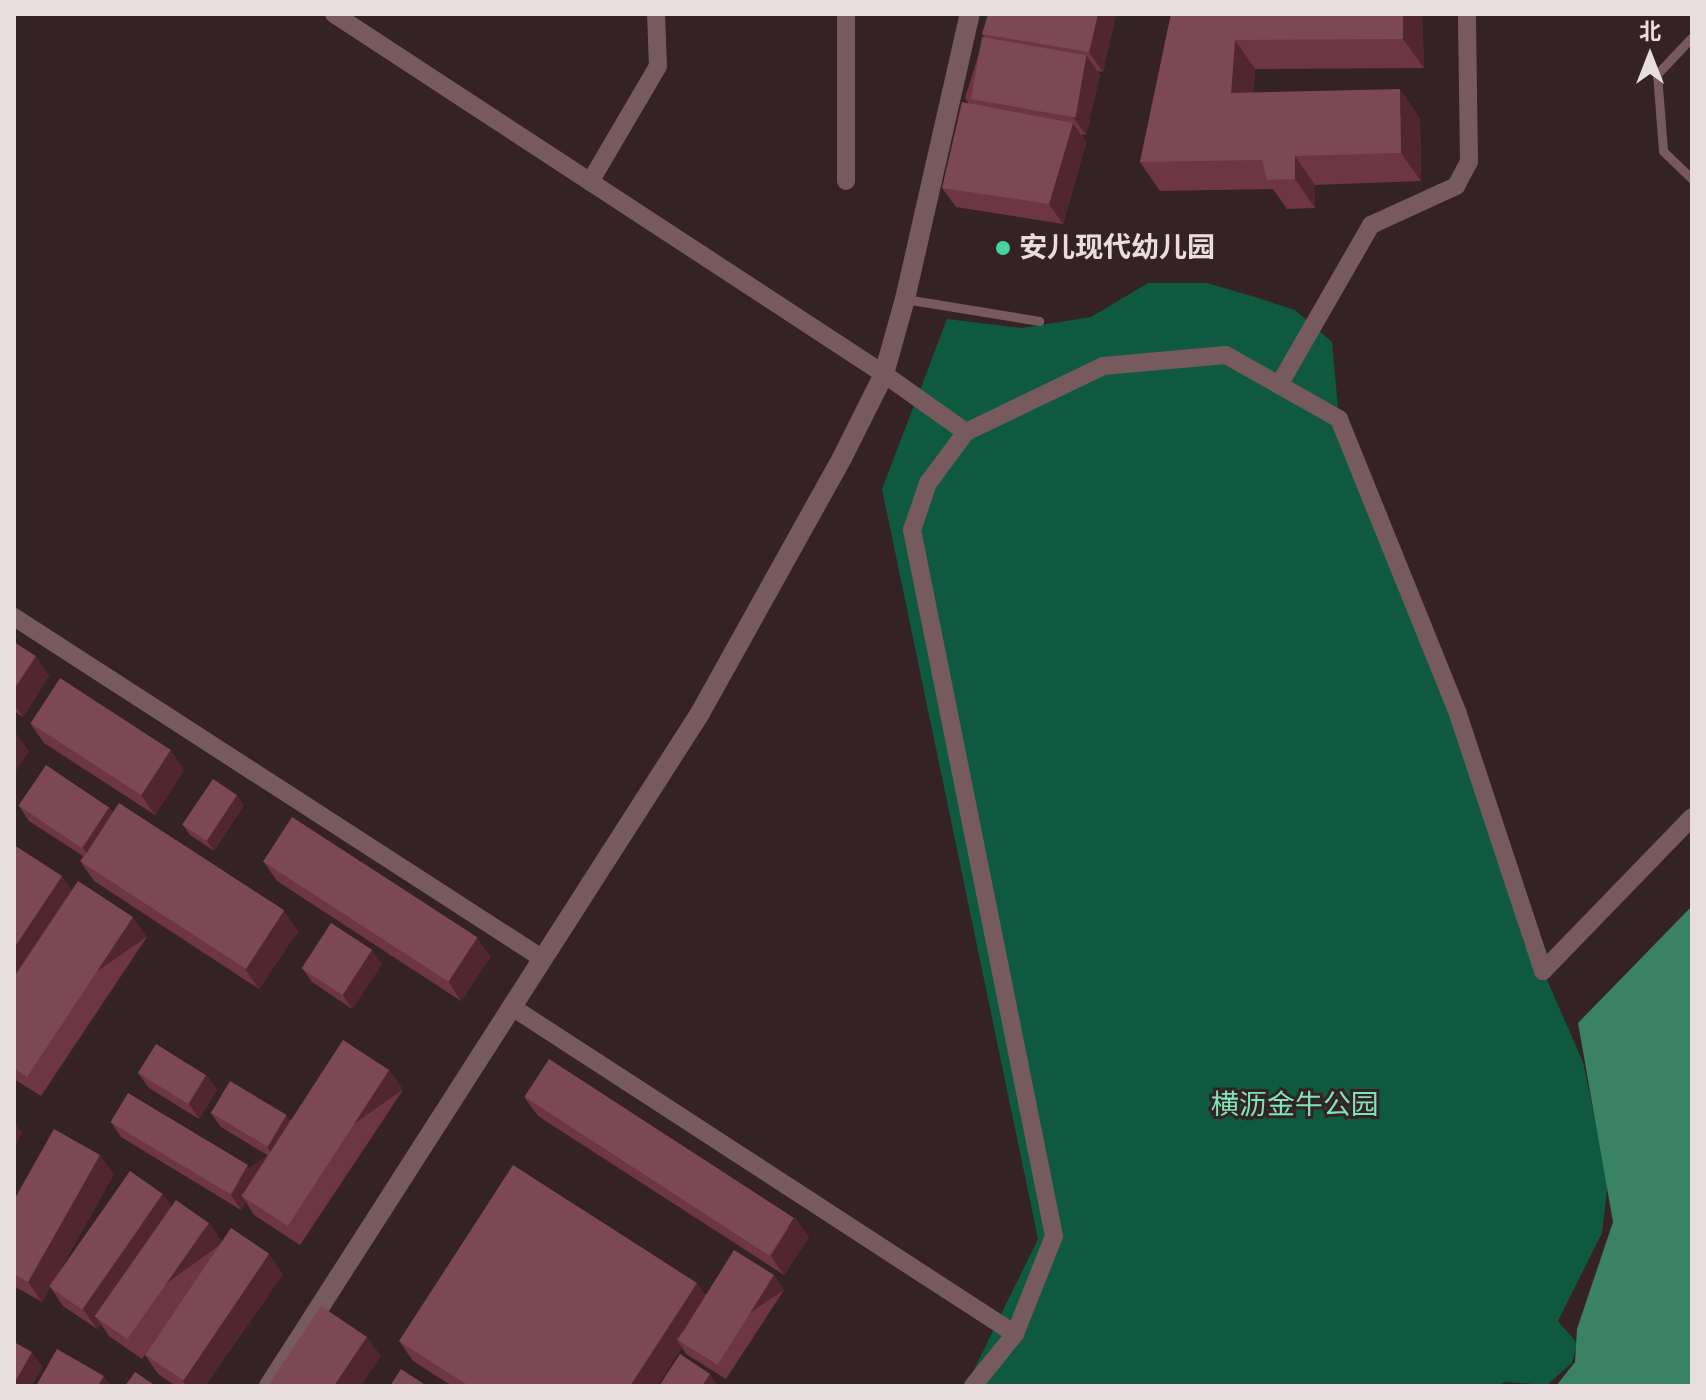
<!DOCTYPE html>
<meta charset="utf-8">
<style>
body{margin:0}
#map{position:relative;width:1706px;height:1400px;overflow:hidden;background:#342224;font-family:Helvetica,"Noto Sans SC",sans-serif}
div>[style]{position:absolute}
.green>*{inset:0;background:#0e593f}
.water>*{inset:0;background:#398264}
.service>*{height:9px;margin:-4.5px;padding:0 4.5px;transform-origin:4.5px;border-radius:4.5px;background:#775a5e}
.minor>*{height:18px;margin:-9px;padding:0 9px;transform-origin:9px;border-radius:9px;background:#775a5e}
.tertiary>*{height:20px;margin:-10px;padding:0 10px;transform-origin:10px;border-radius:10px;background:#775a5e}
.wall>*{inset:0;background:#6e3642}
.shaded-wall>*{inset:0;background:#51262f;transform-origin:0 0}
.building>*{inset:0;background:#7c4853;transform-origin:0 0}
.dots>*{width:22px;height:22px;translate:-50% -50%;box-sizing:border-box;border:4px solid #342224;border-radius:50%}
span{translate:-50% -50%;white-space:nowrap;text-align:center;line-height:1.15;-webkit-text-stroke:6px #342224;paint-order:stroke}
.poi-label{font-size:28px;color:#eadddf;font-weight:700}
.left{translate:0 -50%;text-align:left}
.park-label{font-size:28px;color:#7de5b8}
.frame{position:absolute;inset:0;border:16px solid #eadddf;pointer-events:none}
.north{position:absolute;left:1610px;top:16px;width:80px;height:80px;-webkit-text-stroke:6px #342224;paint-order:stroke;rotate:0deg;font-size:22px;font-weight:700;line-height:32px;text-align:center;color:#eadddf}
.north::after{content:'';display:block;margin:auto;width:28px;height:36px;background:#eadddf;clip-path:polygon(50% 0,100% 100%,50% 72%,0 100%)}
</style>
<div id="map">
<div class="green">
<div style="clip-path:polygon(1148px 283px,1207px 283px,1255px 297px,1295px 310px,1332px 342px,1339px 419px,1474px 764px,1524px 944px,1543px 971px,1583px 1062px,1608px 1182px,1602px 1233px,1558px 1321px,1577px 1343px,1572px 1363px,1547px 1385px,1505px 1382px,1496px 1386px,966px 1386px,1038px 1239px,882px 489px,947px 319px,1022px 328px,1091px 317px)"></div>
</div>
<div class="water">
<div style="clip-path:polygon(1692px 906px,1692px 1386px,1556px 1386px,1575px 1362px,1577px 1329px,1613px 1222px,1578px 1023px)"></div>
</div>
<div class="service">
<div style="left:1692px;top:37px;width:51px;rotate:133.4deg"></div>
<div style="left:1657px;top:74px;width:77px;rotate:85.5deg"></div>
<div style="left:1663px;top:151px;width:40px;rotate:44deg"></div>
<div style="left:905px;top:299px;width:136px;rotate:9.3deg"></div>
</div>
<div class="minor">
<div style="left:334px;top:14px;width:657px;rotate:33.21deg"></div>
<div style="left:884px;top:374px;width:100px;rotate:35.3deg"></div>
<div style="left:846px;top:14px;width:167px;rotate:90deg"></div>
<div style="left:590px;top:182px;width:134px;rotate:-59.6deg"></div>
<div style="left:658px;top:66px;width:52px;rotate:-92.2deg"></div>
<div style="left:1279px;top:385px;width:185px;rotate:-60.1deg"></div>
<div style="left:1371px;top:225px;width:94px;rotate:-24.6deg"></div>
<div style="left:1456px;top:186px;width:27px;rotate:-62deg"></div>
<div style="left:1469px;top:162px;width:148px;rotate:-90.8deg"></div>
<div style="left:14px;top:617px;width:630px;rotate:32.88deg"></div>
<div style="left:512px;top:1007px;width:600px;rotate:33.03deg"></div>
<div style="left:973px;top:1386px;width:67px;rotate:-51.1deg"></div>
<div style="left:1015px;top:1334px;width:105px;rotate:-68.3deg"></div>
<div style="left:1054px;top:1236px;width:720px;rotate:-101.37deg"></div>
<div style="left:912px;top:530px;width:50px;rotate:-71.2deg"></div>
<div style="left:928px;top:483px;width:64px;rotate:-53.3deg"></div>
<div style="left:966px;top:432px;width:152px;rotate:-25.7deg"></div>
<div style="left:1103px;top:366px;width:123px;rotate:-5.1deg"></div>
<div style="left:1226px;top:355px;width:130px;rotate:29.5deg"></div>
<div style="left:1339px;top:419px;width:318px;rotate:68deg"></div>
<div style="left:1458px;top:714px;width:271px;rotate:71.7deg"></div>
<div style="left:1543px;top:971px;width:214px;rotate:-45.9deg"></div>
</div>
<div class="tertiary">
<div style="left:269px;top:1386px;width:797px;rotate:-57.35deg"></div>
<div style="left:699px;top:715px;width:294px;rotate:-60.9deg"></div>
<div style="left:842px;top:458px;width:94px;rotate:-63.4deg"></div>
<div style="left:884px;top:374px;width:78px;rotate:-74.4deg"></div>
<div style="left:905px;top:299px;width:292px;rotate:-77.2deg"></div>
</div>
<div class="wall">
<div style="clip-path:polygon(1116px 14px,1103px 72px,1097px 71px,1100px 75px,1086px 135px,1081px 134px,1086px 143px,1063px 224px,956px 207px,942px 188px,968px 103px,965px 98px,984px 37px,982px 34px)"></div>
<div style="clip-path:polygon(1171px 14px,1422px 14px,1424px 68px,1255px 69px,1253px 93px,1420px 118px,1421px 181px,1315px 185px,1315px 208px,1287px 209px,1273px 189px,1160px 191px,1140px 162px)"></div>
<div style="clip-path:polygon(14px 642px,49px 676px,23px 717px,14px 711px)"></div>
<div style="clip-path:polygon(30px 723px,184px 770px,155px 815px,44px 743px)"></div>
<div style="clip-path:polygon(244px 805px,214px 851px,190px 835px,183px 825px)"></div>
<div style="clip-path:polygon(19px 806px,109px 807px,113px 812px,298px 931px,259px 989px,94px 881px,80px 861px,83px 856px,29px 821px)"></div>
<div style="clip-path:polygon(14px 845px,72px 890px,147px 937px,41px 1096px,14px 1079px)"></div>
<div style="clip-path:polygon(263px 861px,477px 938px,490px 957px,461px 1001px,277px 881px)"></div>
<div style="clip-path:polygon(382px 964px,352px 1009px,312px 982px,302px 968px)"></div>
<div style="clip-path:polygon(389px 1070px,403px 1090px,300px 1245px,254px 1215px,246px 1202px,241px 1210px,121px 1137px,111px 1122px,254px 1175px,267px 1155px,221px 1127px,210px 1112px,290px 1120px)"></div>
<div style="clip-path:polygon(138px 1073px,206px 1075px,217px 1090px,199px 1119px,149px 1088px)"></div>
<div style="clip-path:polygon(524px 1097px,809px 1237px,784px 1275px,538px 1116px)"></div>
<div style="clip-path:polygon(114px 1174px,56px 1277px,172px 1206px,209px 1223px,222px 1242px,283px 1274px,205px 1386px,176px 1386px,158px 1374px,145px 1355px,142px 1359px,109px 1336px,101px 1324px,97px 1329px,63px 1306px,50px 1287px,42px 1302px,14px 1286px,14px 1200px)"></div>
<div style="clip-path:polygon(784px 1290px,726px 1379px,686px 1354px,682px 1347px,657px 1386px,452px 1386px,413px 1361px,399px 1341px,705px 1294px)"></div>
</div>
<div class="shaded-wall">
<div style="clip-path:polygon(1098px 14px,1116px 14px,1103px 72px,1089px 52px)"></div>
<div style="clip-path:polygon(1403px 14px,1422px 14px,1424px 68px,1403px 39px)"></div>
<div style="clip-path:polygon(1235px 40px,1255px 69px,1252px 122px,1231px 93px)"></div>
<div style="clip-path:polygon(1086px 55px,1100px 75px,1086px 135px,1072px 116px)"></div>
<div style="clip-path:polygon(1400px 89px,1420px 118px,1421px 181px,1401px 153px)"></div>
<div style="clip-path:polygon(1073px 123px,1086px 143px,1063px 224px,1049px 204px)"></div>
<div style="clip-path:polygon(1295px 156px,1315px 185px,1315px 208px,1295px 179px)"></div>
<div style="clip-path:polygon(36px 656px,49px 676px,23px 717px,14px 704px,14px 689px)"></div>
<div style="clip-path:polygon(15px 732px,29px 751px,14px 774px,14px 733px)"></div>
<div style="clip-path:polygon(171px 750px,184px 770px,155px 815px,141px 795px)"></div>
<div style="clip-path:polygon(237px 795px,244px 805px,214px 851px,207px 841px)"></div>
<div style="clip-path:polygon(109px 807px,120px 822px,93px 862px,83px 848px)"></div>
<div style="clip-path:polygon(62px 876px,76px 896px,14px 989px,14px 948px)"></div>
<div style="clip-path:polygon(284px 911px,298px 931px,259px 989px,245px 969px)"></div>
<div style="left:133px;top:917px;width:24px;height:192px;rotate:55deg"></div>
<div style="clip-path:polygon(477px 938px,490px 957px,461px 1001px,448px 981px)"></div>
<div style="clip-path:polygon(372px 950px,382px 964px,352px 1009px,342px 994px)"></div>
<div style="left:389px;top:1070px;width:24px;height:186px;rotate:55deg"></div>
<div style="clip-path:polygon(206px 1075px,217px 1090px,199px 1119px,189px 1104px)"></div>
<div style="clip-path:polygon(286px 1115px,297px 1130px,278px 1162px,267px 1147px)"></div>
<div style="clip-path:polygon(14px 1121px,22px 1133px,14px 1149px)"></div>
<div style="clip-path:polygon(100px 1155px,114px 1174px,42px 1302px,28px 1282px)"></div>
<div style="clip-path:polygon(248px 1166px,259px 1181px,241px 1195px,246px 1202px,241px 1210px,231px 1195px)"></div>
<div style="clip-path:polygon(163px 1194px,177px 1214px,96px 1317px,101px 1324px,97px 1329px,83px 1309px)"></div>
<div style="clip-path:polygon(795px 1217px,809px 1237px,784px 1275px,771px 1256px)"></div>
<div style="left:209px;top:1223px;width:24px;height:141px;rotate:54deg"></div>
<div style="clip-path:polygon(269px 1254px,283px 1274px,205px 1386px,186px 1386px,182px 1380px)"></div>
<div style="left:774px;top:1275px;width:18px;height:108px;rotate:56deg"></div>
<div style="clip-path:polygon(697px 1283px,711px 1303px,676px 1339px,682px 1347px,657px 1386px,630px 1386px)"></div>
<div style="clip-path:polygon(367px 1337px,381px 1356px,361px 1386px,334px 1386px)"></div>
<div style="clip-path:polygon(32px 1352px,43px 1367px,32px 1386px,14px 1386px,14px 1384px)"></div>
<div style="clip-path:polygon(710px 1374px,718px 1386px,702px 1386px)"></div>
<div style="clip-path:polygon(104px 1376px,111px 1386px,98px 1386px)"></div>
</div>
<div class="building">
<div style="clip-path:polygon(988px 14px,1098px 14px,1089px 52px,982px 34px)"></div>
<div style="clip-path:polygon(1171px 14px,1403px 14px,1403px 39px,1235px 40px,1231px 93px,1400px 89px,1401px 153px,1295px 156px,1295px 179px,1267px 180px,1262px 160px,1140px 162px)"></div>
<div style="left:982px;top:37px;width:106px;height:63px;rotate:10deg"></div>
<div style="clip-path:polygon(962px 102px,1073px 123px,1049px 204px,942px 188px)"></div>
<div style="clip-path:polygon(14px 642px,36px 656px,14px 689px)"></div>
<div style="left:60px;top:678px;width:132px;height:54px;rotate:33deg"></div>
<div style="left:46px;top:765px;width:76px;height:49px;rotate:34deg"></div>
<div style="left:213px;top:779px;width:29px;height:55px;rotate:34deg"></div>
<div style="left:119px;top:803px;width:197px;height:70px;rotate:33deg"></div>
<div style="left:292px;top:817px;width:221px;height:53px;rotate:33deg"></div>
<div style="clip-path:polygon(14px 845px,62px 876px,14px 948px)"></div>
<div style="clip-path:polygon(78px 881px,133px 917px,27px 1077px,14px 1068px,14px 977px)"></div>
<div style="left:331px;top:923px;width:49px;height:54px;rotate:33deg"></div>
<div style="left:343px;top:1040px;width:55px;height:186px;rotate:33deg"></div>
<div style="left:156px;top:1044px;width:59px;height:34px;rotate:32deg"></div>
<div style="left:549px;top:1059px;width:292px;height:45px;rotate:33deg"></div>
<div style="left:230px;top:1081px;width:66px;height:37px;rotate:31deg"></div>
<div style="left:128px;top:1093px;width:140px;height:34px;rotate:31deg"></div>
<div style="clip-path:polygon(54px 1129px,100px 1155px,28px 1282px,14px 1274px,14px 1200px)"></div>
<div style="clip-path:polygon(513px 1165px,697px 1283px,630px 1386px,469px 1386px,399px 1341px)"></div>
<div style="left:130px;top:1171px;width:40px;height:141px;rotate:35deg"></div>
<div style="left:176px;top:1200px;width:40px;height:142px;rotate:35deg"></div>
<div style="left:231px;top:1228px;width:46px;height:153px;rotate:34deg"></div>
<div style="left:734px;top:1250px;width:47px;height:106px;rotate:32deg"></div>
<div style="clip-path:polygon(321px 1306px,367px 1337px,334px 1386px,268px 1386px)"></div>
<div style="clip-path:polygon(14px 1342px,32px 1352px,14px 1384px)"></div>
<div style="clip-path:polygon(57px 1349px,104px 1376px,98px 1386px,36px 1386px)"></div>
<div style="clip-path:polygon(680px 1354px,710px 1374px,702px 1386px,659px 1386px)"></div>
<div style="clip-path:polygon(401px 1369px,427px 1386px,390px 1386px)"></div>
<div style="clip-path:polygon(135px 1372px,156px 1386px,125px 1386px)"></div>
</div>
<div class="dots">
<div style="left:1003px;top:248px;background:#45d49f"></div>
</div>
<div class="poi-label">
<span class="left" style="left:1019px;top:248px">安儿现代幼儿园</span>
</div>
<div class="park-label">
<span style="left:1295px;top:1105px">横沥金牛公园</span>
</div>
<div class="frame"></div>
<div class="north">北</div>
</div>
